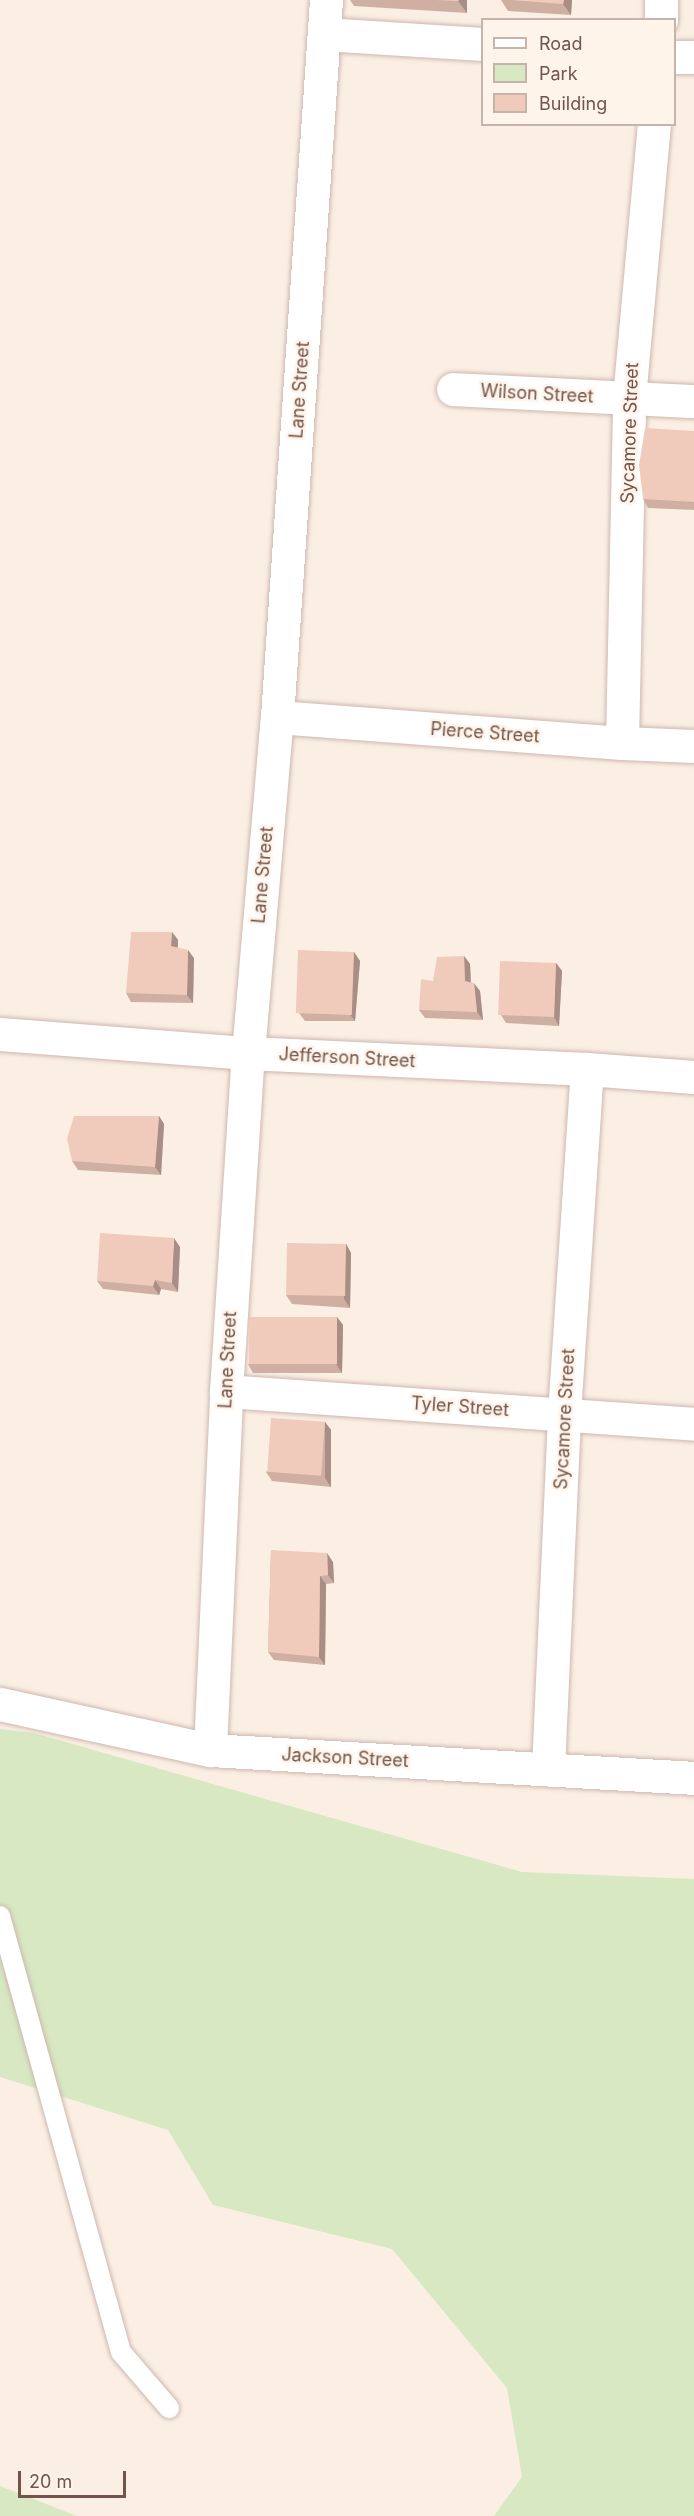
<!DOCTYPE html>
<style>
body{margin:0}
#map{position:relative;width:694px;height:2516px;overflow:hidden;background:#fbefe4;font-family:Inter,sans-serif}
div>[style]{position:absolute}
.green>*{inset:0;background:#d7e8c3}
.roads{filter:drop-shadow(0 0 2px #ceb8ae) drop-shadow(0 0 2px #ceb8ae)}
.service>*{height:20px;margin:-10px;padding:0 10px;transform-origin:10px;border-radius:10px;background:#fff}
.minor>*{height:33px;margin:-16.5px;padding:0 16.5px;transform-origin:16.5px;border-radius:16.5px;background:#fff}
.wall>*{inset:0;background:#ceafa2}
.shaded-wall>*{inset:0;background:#a88e84}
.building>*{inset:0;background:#f0cbbc;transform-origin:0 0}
span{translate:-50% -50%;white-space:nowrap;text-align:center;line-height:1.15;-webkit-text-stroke:5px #fef4ea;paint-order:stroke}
.street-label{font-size:18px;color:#73544a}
.legend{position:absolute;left:481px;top:18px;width:195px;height:108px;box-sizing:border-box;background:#fef4ea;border:2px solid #c6b4aa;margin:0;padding:8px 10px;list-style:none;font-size:18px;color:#73544a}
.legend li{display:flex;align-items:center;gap:12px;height:30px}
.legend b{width:30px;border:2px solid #c6b4aa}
.scale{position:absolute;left:18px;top:2471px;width:108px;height:27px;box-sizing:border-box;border:3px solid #73544a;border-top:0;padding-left:8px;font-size:18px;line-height:21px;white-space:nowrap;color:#73544a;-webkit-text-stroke:4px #fef4ea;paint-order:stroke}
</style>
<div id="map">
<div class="green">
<div style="clip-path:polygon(0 1729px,34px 1733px,522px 1872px,694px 1879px,694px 2516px,494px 2516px,522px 2477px,507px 2388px,392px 2249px,213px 2205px,168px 2130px,0 2077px)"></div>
<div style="clip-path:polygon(0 2486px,77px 2516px,0 2516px)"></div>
</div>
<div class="roads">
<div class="service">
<div style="left:0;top:1916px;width:452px;rotate:74.5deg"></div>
<div style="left:121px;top:2352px;width:74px;rotate:49.4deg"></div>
</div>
<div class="minor">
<div style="left:661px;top:20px;width:20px;rotate:-90deg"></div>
<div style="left:324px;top:34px;width:158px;rotate:3.6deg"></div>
<div style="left:674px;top:57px;width:20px"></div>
<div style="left:453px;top:389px;width:241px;rotate:2.9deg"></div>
<div style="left:277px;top:717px;width:346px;rotate:4.3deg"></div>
<div style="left:622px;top:743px;width:72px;rotate:2.4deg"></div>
<div style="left:622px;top:743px;width:345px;rotate:-88.8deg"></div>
<div style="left:629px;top:398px;width:275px;rotate:-84.8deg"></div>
<div style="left:0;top:1034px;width:249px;rotate:4.4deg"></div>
<div style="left:248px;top:1053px;width:339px;rotate:2.7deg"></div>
<div style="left:587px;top:1069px;width:107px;rotate:4.3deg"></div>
<div style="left:226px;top:1391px;width:469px;rotate:4deg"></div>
<div style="left:0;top:1704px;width:215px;rotate:12.4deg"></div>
<div style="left:210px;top:1750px;width:485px;rotate:3.3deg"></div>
<div style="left:210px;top:1750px;width:359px;rotate:-87.4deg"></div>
<div style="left:226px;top:1391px;width:339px;rotate:-86.3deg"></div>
<div style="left:248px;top:1053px;width:337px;rotate:-85.1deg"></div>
<div style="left:277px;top:717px;width:719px;rotate:-86.09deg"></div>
<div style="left:548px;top:1769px;width:355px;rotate:-87.4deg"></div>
<div style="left:564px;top:1414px;width:346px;rotate:-86.2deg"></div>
</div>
</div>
<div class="wall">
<div style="clip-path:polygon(350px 0,467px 0,467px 13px,354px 6px)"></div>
<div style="clip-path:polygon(501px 0,572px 0,571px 15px,508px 11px)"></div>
<div style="clip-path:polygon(694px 431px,694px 510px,648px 508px,643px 499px)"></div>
<div style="clip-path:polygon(172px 932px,178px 940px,178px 948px,194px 958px,193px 1003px,131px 1002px,126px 993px)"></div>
<div style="clip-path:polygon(354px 952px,360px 961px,355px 1021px,305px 1021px,299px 1013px)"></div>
<div style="clip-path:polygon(464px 956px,470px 964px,471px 982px,480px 991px,483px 1020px,425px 1018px,419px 1010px)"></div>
<div style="clip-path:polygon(556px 963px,562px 971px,559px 1026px,506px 1023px,501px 1015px)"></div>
<div style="clip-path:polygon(159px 1116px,164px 1124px,161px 1175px,78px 1170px,72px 1161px)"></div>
<div style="clip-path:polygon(346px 1244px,351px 1253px,350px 1308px,292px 1304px,286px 1295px)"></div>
<div style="clip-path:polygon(180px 1247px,178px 1292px,161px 1289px,159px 1295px,103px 1289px,97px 1281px)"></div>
<div style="clip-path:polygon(337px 1317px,343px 1325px,342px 1373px,253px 1373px,248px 1364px)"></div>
<div style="clip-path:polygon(325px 1422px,331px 1430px,331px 1487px,272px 1481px,266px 1472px)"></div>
<div style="clip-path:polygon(271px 1550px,333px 1562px,334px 1583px,326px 1584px,325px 1665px,274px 1660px,268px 1652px)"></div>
</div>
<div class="shaded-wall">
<div style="clip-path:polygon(459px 0,467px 0,467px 13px,458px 1px)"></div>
<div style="clip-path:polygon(564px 0,572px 0,571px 15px,563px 4px)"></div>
<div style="clip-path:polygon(172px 932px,178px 940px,177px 955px,171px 946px)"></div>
<div style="clip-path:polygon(188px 950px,194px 958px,193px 1003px,187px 995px)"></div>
<div style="clip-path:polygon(354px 952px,360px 961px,355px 1021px,349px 1013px)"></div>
<div style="clip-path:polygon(464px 956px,470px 964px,471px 990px,465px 981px)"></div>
<div style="clip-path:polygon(556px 963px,562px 971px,559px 1026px,554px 1017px)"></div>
<div style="clip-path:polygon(474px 983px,480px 991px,483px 1020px,477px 1012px)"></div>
<div style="clip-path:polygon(159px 1116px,164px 1124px,161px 1175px,155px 1167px)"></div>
<div style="clip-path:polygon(174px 1238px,180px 1247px,178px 1292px,172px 1283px)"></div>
<div style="clip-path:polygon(346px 1244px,351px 1253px,350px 1308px,344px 1299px)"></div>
<div style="clip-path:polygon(155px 1280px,161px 1289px,159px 1295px,153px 1286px)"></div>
<div style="clip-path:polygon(337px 1317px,343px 1325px,342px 1373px,336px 1364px)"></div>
<div style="clip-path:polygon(325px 1422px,331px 1430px,331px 1487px,325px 1478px)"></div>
<div style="clip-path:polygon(327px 1553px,333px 1562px,334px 1583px,328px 1575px)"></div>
<div style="clip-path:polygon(320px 1576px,326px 1584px,325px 1665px,319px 1657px)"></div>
</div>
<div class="building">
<div style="clip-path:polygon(435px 0,459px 0,458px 1px)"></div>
<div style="clip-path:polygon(512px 0,564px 0,563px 4px)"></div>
<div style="clip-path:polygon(645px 428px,694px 431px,694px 502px,643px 499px,639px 465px)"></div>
<div style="clip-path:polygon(131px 932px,172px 932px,171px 946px,188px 950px,187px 995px,126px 993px)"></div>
<div style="left:298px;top:950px;width:56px;height:63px;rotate:2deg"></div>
<div style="clip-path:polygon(464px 956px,465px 981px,474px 983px,477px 1012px,419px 1010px,421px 979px,433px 981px,437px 957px)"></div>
<div style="left:500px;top:961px;width:56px;height:54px;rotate:2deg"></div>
<div style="clip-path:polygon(74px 1116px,159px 1116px,155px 1167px,72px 1161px,67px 1139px)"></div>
<div style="clip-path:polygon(100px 1233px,174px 1238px,172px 1283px,155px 1280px,153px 1286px,97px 1281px)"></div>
<div style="left:287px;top:1243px;width:59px;height:52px;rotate:1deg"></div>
<div style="left:249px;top:1317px;width:88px;height:47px"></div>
<div style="left:271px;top:1418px;width:54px;height:54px;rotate:4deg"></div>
<div style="clip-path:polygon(271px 1550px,327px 1553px,328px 1575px,320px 1576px,319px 1657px,268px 1652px)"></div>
</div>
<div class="street-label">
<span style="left:300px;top:390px;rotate:-86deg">Lane Street</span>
<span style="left:537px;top:394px;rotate:3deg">Wilson Street</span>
<span style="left:630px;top:433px;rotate:-88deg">Sycamore Street</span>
<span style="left:485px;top:733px;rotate:4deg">Pierce Street</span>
<span style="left:263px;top:875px;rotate:-85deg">Lane Street</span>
<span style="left:347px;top:1058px;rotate:3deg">Jefferson Street</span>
<span style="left:228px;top:1360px;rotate:-87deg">Lane Street</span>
<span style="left:460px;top:1407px;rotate:4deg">Tyler Street</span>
<span style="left:565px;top:1419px;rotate:-87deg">Sycamore Street</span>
<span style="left:345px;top:1758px;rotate:3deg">Jackson Street</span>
</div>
<ul class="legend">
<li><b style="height:8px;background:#fff"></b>Road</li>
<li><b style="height:16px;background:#d7e8c3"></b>Park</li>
<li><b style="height:16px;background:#f0cbbc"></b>Building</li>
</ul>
<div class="scale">20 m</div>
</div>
